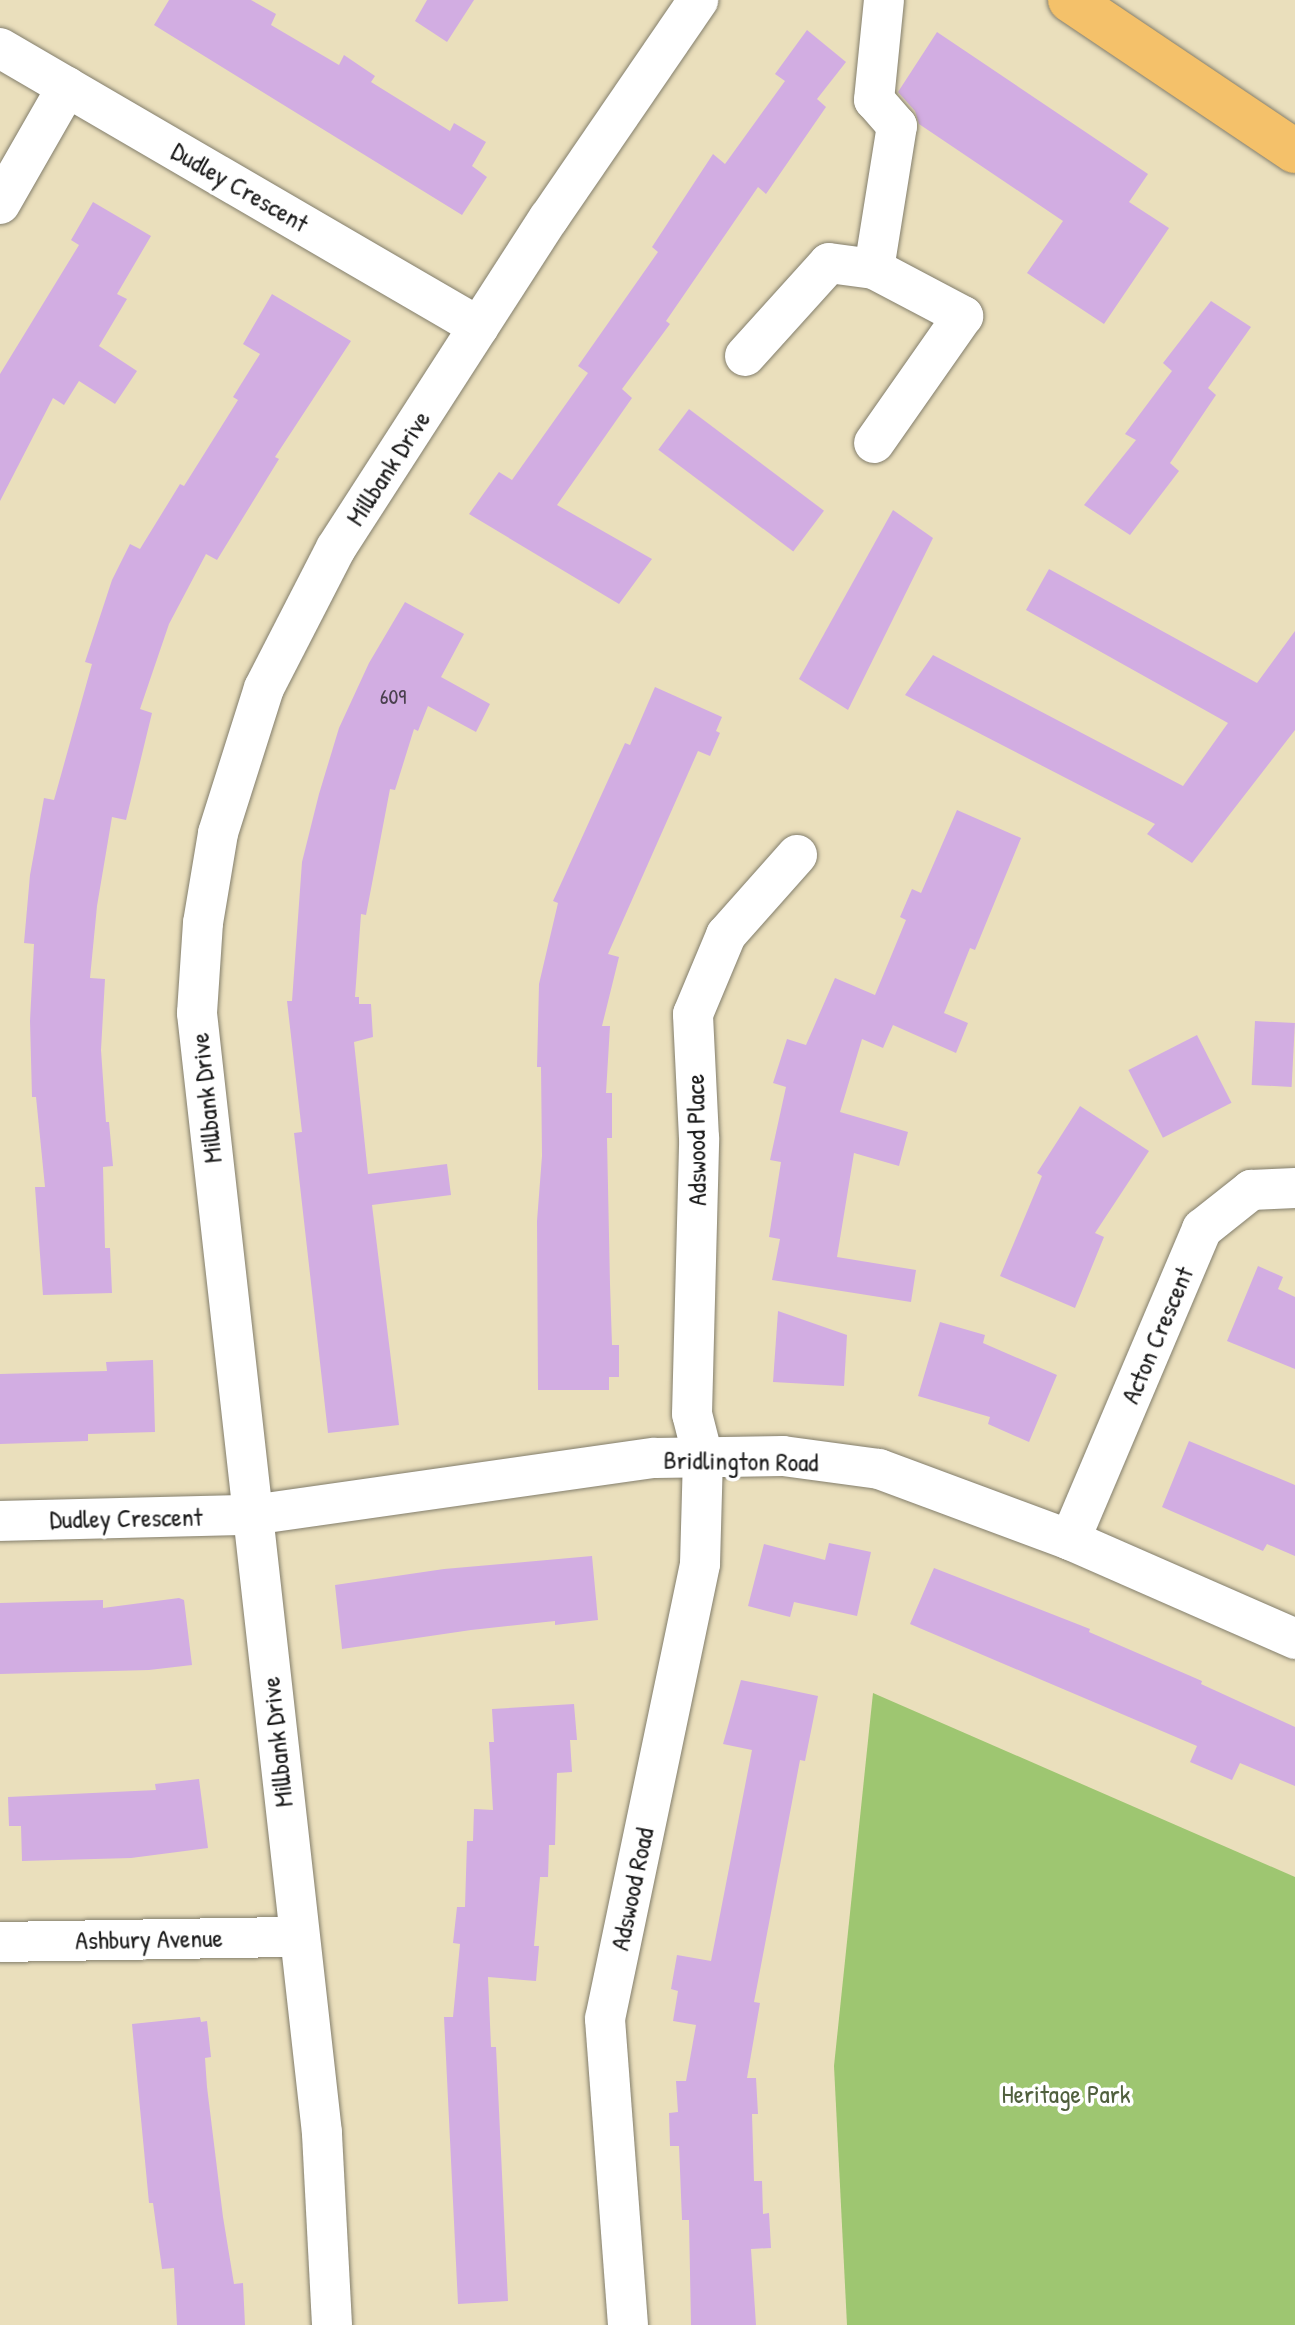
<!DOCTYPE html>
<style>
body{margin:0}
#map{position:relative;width:1295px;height:2325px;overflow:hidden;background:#eadfbc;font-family:"Patrick Hand",sans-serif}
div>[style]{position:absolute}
.green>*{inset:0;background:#9ec671}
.building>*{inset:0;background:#d2ade2;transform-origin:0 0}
.roads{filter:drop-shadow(0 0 2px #837e6c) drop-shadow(0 0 2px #837e6c)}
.minor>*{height:40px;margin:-20px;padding:0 20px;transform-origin:20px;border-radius:20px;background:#fff}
.major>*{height:44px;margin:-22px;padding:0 22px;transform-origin:22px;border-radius:22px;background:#f4c16a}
span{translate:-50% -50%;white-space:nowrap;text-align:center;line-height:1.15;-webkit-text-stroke:7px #fff;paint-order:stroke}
.number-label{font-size:22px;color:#4a404e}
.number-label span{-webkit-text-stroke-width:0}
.street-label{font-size:26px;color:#1c1c1c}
.park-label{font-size:26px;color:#50603e}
</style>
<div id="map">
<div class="green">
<div style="clip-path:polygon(873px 1693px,1295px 1877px,1295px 2325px,847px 2325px,834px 2066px)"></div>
</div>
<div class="building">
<div style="clip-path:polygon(169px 0,251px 0,276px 14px,271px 25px,339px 65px,344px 55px,375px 76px,371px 82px,450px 131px,454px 123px,486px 142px,472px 166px,487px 177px,462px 215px,154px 25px)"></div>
<div style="clip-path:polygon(427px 0,474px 0,447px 42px,415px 21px)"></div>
<div style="clip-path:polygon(807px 30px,846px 62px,817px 99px,826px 107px,766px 194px,758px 187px,666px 321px,670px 324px,622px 389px,632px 398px,557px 505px,652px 559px,619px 604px,469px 514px,499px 472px,512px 480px,588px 373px,578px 366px,658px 252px,652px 247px,713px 154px,725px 164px,785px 81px,775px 74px)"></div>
<div style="clip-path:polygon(937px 32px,1148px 174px,1129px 202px,1169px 228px,1104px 324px,1027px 273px,1063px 221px,919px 124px,915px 111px,898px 92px)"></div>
<div style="clip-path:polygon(93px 202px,151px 236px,117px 294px,127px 299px,99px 346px,137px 371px,115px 404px,79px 381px,64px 405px,53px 398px,0 501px,0 374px,79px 245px,71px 240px)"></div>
<div style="clip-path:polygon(272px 294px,351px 341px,275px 457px,279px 459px,217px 560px,206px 554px,169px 624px,140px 709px,152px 713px,126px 820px,112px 817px,97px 906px,90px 978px,105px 979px,101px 1050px,106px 1122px,109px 1122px,113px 1166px,103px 1167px,105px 1248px,110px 1248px,112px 1293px,43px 1295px,35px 1187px,45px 1187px,36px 1097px,32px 1097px,30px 1021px,34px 944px,24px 943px,30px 875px,44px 798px,54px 800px,92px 664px,85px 662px,112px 580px,130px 544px,140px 549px,180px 484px,184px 486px,238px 400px,233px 397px,260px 354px,243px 344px)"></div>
<div style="clip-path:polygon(1211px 301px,1251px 327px,1208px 388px,1216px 395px,1170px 463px,1179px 471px,1130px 535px,1084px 505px,1136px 440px,1125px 434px,1172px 371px,1163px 363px)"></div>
<div style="left:689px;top:409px;width:169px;height:51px;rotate:37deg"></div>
<div style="clip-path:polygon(893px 510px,933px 538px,848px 710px,799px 679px)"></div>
<div style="clip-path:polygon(1049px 569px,1257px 683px,1295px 631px,1295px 730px,1192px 863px,1147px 834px,1155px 824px,905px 695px,933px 655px,1183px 786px,1228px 723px,1026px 610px)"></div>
<div style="clip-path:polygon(405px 602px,464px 634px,441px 677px,490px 704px,476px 732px,428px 706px,418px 731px,414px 729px,395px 790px,390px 789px,366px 915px,361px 914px,355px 997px,359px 997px,359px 1004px,371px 1004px,373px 1037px,354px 1042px,368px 1174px,447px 1164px,451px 1195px,372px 1205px,399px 1425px,328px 1433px,294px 1133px,302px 1132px,287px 1001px,292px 1001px,302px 862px,319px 794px,339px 728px,369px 663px)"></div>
<div style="clip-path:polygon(655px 687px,722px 717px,716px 731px,720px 733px,710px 756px,698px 751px,608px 954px,619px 957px,602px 1026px,610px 1026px,606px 1093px,612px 1093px,612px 1138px,607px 1138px,610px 1284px,612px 1345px,619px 1345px,619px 1377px,609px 1377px,609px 1390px,538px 1390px,537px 1221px,542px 1156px,541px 1067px,537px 1067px,539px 984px,558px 903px,553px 901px,625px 743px,630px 745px)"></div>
<div style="clip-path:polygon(957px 810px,1021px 838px,975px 950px,970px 948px,944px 1013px,968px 1023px,956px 1053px,893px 1025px,883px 1048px,862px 1039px,840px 1112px,908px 1132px,899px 1166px,854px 1153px,837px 1257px,916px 1270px,911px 1302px,772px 1280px,780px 1239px,769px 1237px,781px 1162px,770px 1160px,786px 1087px,773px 1083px,787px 1039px,806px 1045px,835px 978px,875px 995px,906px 920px,900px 917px,912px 889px,921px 893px)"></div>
<div style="left:1255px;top:1021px;width:40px;height:64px;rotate:3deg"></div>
<div style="left:1197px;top:1035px;width:76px;height:77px;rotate:63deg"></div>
<div style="clip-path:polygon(1080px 1106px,1149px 1151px,1095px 1233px,1104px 1237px,1075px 1308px,1000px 1276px,1042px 1176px,1037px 1173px)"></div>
<div style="clip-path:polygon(1258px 1266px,1283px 1277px,1278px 1289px,1295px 1297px,1295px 1369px,1227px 1341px)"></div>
<div style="clip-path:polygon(778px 1311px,847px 1335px,844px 1386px,773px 1382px)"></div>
<div style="clip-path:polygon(940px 1322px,985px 1335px,983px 1343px,1057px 1375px,1029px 1442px,988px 1424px,990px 1417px,918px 1396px)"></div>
<div style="clip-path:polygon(153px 1360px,155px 1432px,88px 1434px,88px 1441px,0 1444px,0 1374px,107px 1371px,106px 1362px)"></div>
<div style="clip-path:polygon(1189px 1441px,1295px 1485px,1295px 1556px,1267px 1544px,1263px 1551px,1162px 1507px)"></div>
<div style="clip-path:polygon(829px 1543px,871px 1552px,857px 1616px,794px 1602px,790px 1617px,748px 1606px,764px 1544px,825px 1560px)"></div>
<div style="clip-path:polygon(592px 1556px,598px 1620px,555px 1625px,555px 1621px,471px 1630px,342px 1649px,335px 1585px,444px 1569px)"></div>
<div style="clip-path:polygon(934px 1568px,1090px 1629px,1089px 1632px,1202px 1681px,1201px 1684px,1295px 1727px,1295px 1786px,1240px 1763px,1232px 1780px,1190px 1762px,1197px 1746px,910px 1624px)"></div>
<div style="clip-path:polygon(179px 1598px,184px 1600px,192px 1665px,149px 1670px,0 1674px,0 1603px,103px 1600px,103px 1608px)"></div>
<div style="clip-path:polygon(741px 1680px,818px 1696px,805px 1761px,800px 1760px,754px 2002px,760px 2003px,747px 2078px,756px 2078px,758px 2114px,752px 2114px,754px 2181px,762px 2181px,763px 2214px,769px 2213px,771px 2248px,751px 2249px,756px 2325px,691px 2325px,689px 2220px,682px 2220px,679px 2146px,670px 2146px,669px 2113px,678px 2112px,676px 2081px,686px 2081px,696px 2025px,673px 2021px,678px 1991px,671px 1989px,677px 1955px,711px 1961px,752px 1750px,723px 1744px)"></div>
<div style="clip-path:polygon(574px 1704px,577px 1740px,570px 1740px,572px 1772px,557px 1773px,555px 1845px,549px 1845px,548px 1877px,540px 1877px,534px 1946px,539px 1946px,536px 1981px,488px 1977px,491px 2047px,496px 2047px,508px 2301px,458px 2304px,444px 2017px,453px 2017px,460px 1944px,453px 1943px,457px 1907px,465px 1907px,467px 1841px,473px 1841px,474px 1809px,493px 1810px,489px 1742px,494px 1742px,492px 1709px)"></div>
<div style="clip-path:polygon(199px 1779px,208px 1848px,131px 1858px,22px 1861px,21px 1826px,9px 1826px,8px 1797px,156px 1790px,155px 1784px)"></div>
<div style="clip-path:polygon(200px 2017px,201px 2022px,207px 2021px,211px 2057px,205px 2058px,207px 2087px,223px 2217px,234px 2284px,243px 2283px,245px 2325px,177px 2325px,174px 2268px,162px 2269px,153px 2203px,149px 2203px,132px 2024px)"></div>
</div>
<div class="roads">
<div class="minor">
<div style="left:0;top:48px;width:554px;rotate:30.22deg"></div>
<div style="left:0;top:204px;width:135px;rotate:-60.2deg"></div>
<div style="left:874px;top:269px;width:145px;rotate:-80.9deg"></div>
<div style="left:897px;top:126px;width:35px;rotate:-131deg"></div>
<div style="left:874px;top:100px;width:100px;rotate:-84.3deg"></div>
<div style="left:745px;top:356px;width:125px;rotate:-47.9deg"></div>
<div style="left:829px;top:263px;width:45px;rotate:7.6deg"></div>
<div style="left:874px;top:269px;width:101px;rotate:27.8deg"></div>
<div style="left:963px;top:316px;width:155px;rotate:125deg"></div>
<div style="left:0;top:1521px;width:252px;rotate:-1.4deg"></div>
<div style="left:252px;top:1515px;width:407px;rotate:-8.1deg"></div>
<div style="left:655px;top:1458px;width:128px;rotate:-0.9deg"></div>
<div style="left:783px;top:1456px;width:97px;rotate:7.7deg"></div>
<div style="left:879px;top:1469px;width:204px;rotate:20.4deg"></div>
<div style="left:1070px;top:1540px;width:246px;rotate:23.7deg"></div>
<div style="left:1070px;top:1540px;width:338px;rotate:-67deg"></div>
<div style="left:1202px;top:1229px;width:63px;rotate:-38.5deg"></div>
<div style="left:1251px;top:1190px;width:44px;rotate:-2.6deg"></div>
<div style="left:0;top:1942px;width:299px;rotate:-1deg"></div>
<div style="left:332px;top:2325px;width:192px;rotate:-93deg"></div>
<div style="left:322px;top:2133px;width:1127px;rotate:-96.37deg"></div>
<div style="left:197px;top:1013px;width:90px;rotate:-86.2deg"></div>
<div style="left:203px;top:923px;width:91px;rotate:-80.5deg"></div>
<div style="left:218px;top:833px;width:152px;rotate:-72.4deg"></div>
<div style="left:264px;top:688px;width:157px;rotate:-62.8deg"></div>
<div style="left:336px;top:548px;width:393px;rotate:-57.2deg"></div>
<div style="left:549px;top:218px;width:264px;rotate:-55.6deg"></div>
<div style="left:628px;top:2325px;width:307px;rotate:-94.3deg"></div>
<div style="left:605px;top:2019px;width:465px;rotate:-78.2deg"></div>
<div style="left:700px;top:1564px;width:107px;rotate:-88.4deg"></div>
<div style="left:703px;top:1457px;width:44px;rotate:-104.3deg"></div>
<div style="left:692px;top:1414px;width:276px;rotate:-88.5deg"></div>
<div style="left:699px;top:1138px;width:124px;rotate:-92.8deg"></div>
<div style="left:693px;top:1014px;width:86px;rotate:-67.3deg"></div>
<div style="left:726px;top:935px;width:107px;rotate:-48.4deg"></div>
</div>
<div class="major">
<div style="left:1070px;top:0;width:271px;rotate:33.9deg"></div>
</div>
</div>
<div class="number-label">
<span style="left:393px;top:697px">609</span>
</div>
<div class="street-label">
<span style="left:240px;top:187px;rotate:30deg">Dudley Crescent</span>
<span style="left:388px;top:468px;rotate:-57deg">Millbank Drive</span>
<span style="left:206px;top:1098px;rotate:-96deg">Millbank Drive</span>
<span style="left:696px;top:1140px;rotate:-91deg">Adswood Place</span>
<span style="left:1157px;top:1335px;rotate:-67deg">Acton Crescent</span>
<span style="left:741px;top:1461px;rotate:1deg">Bridlington Road</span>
<span style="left:126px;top:1518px;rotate:-1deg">Dudley Crescent</span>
<span style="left:277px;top:1742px;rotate:-96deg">Millbank Drive</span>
<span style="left:632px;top:1889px;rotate:-78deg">Adswood Road</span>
<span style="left:149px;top:1939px;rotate:-1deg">Ashbury Avenue</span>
</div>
<div class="park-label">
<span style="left:1066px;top:2094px">Heritage Park</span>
</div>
</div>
